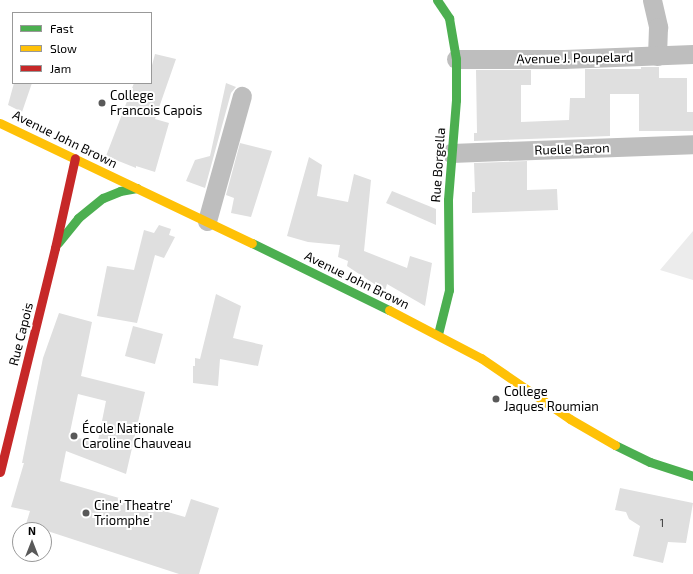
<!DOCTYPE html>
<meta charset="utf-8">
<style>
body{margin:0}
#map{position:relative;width:693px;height:574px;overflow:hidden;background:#fff;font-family:"Exo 2",sans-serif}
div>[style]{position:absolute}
.green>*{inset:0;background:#ececec}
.building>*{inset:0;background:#dfdfdf;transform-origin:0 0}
.street>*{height:19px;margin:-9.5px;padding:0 9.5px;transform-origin:9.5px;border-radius:9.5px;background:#bebebe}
.fast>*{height:9px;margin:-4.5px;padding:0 4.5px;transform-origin:4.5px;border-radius:4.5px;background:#4caf50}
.slow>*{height:9px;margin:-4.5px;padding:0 4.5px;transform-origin:4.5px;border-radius:4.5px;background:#ffc107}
.jam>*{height:9px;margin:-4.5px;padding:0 4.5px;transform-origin:4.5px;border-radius:4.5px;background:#c62828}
.dots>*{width:11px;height:11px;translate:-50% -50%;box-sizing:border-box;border:2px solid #fff;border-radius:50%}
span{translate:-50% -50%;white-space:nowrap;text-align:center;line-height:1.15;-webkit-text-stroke:4px #fff;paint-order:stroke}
.number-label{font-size:11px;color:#383838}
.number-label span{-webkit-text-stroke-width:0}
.street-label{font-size:13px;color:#000}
.poi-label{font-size:13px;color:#000}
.left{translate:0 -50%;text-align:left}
.legend{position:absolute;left:12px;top:12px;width:140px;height:72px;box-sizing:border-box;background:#fff;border:1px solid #999;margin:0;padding:5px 7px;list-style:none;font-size:12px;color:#000}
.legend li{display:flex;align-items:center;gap:8px;height:20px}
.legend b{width:20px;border:1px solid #999}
.north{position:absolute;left:12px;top:522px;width:40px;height:40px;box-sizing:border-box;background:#fff;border:1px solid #999;border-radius:50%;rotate:0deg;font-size:11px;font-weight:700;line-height:16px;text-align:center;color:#000}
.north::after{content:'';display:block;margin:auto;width:14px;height:18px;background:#595959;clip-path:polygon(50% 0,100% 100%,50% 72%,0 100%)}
</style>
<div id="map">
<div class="green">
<div style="clip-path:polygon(693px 231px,693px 280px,660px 270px)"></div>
</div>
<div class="building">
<div style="clip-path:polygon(155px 54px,176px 59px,155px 119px,169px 123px,155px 172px,136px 166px,136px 168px,106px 156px,134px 83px,151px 83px,151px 69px)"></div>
<div style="clip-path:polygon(641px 67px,659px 67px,659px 78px,687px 78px,687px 112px,693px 112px,693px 131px,639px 131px,639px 94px,610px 94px,610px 136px,474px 141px,474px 133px,477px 133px,476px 70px,531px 70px,531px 85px,521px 85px,521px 122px,569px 120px,570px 98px,585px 98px,585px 69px,641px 69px)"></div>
<div style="clip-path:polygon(14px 83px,32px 83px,22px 112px,8px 105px)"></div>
<div style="clip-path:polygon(226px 83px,236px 87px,231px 93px,205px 188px,186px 181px,195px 160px,210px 156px)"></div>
<div style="clip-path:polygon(240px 143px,272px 151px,251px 217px,231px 213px,234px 198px,226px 195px)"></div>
<div style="clip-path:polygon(309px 157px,322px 165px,317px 196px,348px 202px,354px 174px,371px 180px,364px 251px,407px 268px,410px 256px,432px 263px,425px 306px,387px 284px,385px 291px,347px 266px,348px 261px,338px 257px,340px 245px,308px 242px,287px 236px)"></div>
<div style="clip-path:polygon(527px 161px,527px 190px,557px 189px,558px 210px,472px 213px,472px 192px,475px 192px,474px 163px)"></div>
<div style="clip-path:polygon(392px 191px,436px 209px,436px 225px,386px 203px)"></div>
<div style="clip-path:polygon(159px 225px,171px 229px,169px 235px,175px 237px,164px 258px,155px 255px,137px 323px,97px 316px,107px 266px,134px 270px,144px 230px,154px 233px)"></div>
<div style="clip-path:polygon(216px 294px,241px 306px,233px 338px,263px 345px,258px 366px,220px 359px,218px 386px,193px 383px,193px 366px,195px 366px,195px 358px,200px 359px)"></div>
<div style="clip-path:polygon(evenodd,59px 313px,92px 322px,81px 376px,145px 392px,126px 474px,66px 451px,60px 481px,185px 517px,191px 499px,219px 508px,199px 574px,179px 574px,26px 524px,30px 511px,11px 507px,24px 463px,22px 463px,43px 358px,59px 313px,78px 394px,106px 401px,98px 441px,69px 437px,78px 394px)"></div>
<div style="left:133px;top:326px;width:31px;height:31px;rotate:15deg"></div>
<div style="clip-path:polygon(620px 488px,693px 503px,686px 543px,668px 542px,663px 563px,633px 556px,640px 526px,629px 519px,626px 512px,615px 510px)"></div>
</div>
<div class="street">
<div style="left:652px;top:0;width:28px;rotate:77deg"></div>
<div style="left:658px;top:27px;width:29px;rotate:92deg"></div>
<div style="left:456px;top:59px;width:108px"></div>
<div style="left:564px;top:59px;width:129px;rotate:-2.2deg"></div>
<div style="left:451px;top:153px;width:242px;rotate:-2.1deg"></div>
<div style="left:207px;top:221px;width:130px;rotate:-74.4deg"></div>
</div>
<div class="fast">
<div style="left:437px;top:0;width:22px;rotate:56deg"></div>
<div style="left:449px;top:18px;width:42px;rotate:80.3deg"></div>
<div style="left:456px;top:59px;width:41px;rotate:90deg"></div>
<div style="left:456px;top:100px;width:100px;rotate:94.6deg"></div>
<div style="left:448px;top:200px;width:90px;rotate:89.4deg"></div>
<div style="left:449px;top:290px;width:45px;rotate:104deg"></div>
<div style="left:58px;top:243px;width:32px;rotate:-51deg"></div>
<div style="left:78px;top:218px;width:32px;rotate:-39deg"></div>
<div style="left:103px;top:198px;width:18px;rotate:-22deg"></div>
<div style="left:120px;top:191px;width:17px;rotate:-10deg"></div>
<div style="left:252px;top:243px;width:153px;rotate:26.1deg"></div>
<div style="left:615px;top:445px;width:39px;rotate:26deg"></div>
<div style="left:650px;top:462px;width:45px;rotate:18deg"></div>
</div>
<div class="slow">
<div style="left:0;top:123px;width:279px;rotate:25.5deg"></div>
<div style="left:389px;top:310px;width:104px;rotate:27.6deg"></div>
<div style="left:481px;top:358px;width:108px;rotate:34.4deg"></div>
<div style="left:570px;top:419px;width:52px;rotate:30deg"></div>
</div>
<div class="jam">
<div style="left:0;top:472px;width:231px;rotate:-76.2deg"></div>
<div style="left:55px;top:248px;width:92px;rotate:-77.5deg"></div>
</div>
<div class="dots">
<div style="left:102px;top:103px;background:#595959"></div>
<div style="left:496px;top:399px;background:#595959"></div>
<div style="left:74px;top:436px;background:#595959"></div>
<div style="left:86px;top:513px;background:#595959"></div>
</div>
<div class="number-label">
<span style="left:662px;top:523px">1</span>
</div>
<div class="street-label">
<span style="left:575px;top:58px;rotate:-1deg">Avenue J. Poupelard</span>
<span style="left:65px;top:139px;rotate:26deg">Avenue John Brown</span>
<span style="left:572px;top:149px;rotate:-2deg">Ruelle Baron</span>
<span style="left:438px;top:165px;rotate:-86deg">Rue Borgella</span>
<span style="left:357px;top:280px;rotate:26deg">Avenue John Brown</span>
<span style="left:21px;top:334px;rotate:-76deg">Rue Capois</span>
</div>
<div class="poi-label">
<span class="left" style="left:110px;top:103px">College<br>Francois Capois</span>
<span class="left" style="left:504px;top:399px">College<br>Jaques Roumian</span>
<span class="left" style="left:82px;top:436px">École Nationale<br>Caroline Chauveau</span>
<span class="left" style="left:94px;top:513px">Cine' Theatre'<br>Triomphe'</span>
</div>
<ul class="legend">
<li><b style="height:5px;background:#4caf50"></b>Fast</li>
<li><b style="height:5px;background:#ffc107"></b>Slow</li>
<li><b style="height:5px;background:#c62828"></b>Jam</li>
</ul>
<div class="north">N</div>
</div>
